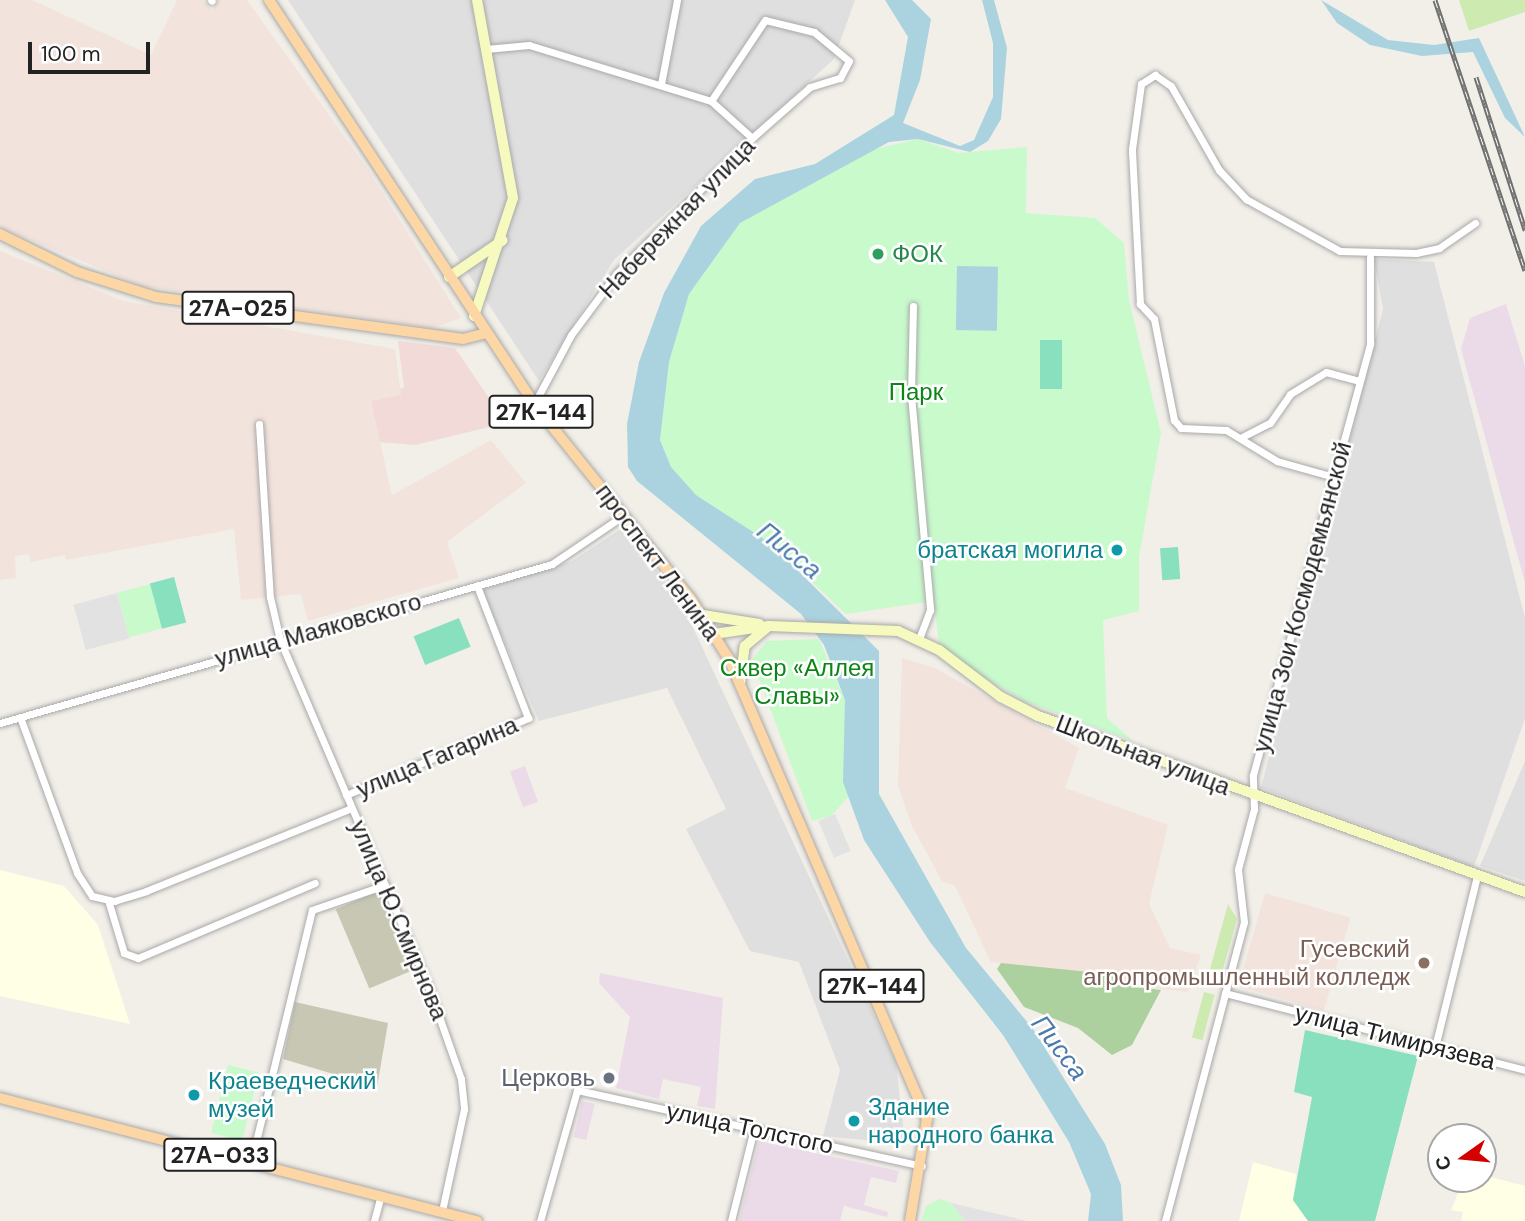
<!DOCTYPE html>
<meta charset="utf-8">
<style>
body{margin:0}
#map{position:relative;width:1525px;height:1221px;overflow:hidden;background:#f2efe9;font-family:"DM Sans",sans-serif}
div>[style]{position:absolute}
.residential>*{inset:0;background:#e0dfdf}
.commercial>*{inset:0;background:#f2dad9}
.industrial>*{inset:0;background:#ebdbe8;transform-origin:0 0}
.education>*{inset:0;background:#ffffe5}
.military>*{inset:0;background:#f3e3dd;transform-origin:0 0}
.construction>*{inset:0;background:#c7c7b4;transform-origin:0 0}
.grass>*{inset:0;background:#cdebb0;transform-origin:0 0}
.forest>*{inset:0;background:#add19e}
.park>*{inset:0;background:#c8facc;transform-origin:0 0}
.pitch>*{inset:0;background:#88e0be;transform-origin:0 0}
.parking>*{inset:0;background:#e2e2e2;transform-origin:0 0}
.water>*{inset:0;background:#aad3df;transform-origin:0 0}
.roads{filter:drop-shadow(0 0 2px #a9a9a9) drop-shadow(0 0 2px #a9a9a9)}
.minor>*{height:7px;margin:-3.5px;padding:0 3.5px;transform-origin:3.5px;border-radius:3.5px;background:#fff}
.secondary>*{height:10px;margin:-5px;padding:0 5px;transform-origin:5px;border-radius:5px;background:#f7fabf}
.primary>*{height:10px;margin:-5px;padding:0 5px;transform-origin:5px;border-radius:5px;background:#fcd6a4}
.rail>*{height:5px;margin-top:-2.5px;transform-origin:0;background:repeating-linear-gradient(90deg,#fff 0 8px,#707070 0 16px);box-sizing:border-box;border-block:2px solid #707070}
.dots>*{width:19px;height:19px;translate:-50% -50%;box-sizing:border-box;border:4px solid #fff;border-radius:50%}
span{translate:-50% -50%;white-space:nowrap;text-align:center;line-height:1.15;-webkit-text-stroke:5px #fff;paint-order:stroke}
.shield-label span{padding:2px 5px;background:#fff;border:2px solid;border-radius:5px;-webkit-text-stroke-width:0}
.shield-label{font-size:23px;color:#222;font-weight:700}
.street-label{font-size:24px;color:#222}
.leisure-label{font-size:24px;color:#27864d}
.left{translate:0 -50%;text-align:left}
.park-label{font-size:24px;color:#0c8416}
.culture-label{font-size:24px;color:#0d838f}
.right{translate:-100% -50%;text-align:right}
.education-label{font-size:24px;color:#785e54}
.worship-label{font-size:24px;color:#5b616d}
.water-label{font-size:26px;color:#4a7aab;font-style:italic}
.north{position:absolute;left:1427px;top:1123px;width:70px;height:70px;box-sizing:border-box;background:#fff;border:2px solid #a7a7a7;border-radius:50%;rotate:255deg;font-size:19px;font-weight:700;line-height:28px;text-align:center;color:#222}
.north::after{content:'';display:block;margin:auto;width:24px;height:32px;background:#d40000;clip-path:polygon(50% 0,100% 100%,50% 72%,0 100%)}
.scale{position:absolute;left:28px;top:42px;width:122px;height:32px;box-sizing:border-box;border:4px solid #222;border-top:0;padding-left:9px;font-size:21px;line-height:24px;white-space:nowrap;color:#222;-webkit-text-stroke:5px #fff;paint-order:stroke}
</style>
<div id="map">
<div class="residential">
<div style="clip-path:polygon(288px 0,855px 0,834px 59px,614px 260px,539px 381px)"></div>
<div style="clip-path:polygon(1374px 259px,1434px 262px,1525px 618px,1525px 718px,1474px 867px,1261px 788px,1383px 309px)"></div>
<div style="clip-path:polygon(624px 527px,682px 604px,896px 1063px,905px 1144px,823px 1136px,840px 1070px,799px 962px,750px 951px,686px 829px,726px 809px,667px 688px,539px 721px,482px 590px,572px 561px)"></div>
<div style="clip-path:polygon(1525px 761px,1525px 881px,1480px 866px)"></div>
</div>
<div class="commercial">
<div style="clip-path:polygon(398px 341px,455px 348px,489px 398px,508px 414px,502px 424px,415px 445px,378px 442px,370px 393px,404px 388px)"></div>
</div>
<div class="industrial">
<div style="clip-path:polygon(1506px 304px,1525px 366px,1525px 583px,1461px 349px,1470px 318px)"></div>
<div style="left:525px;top:766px;width:38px;height:16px;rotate:70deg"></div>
<div style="clip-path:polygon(600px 973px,723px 998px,715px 1109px,697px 1106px,701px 1087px,663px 1079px,659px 1099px,616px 1088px,630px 1017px,599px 983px)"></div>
<div style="left:582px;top:1101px;width:13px;height:37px;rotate:13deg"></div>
<div style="clip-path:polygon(759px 1141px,899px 1171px,896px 1183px,871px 1177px,864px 1205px,888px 1212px,887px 1217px,844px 1206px,840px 1221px,739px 1221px)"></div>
</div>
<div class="education">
<div style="clip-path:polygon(0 870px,64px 886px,98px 925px,130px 1024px,0 996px)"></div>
<div style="clip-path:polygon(1253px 1162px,1296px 1174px,1293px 1200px,1308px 1221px,1239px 1221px)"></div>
<div style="clip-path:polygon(1483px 1175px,1525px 1186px,1525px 1221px,1461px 1221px,1463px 1212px,1451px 1210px,1464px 1179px)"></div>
</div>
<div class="military">
<div style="clip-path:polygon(0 0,32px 0,151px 55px,177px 0,203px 0,212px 11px,217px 0,247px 0,367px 168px,461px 318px,432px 328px,142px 286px,0 227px)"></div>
<div style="clip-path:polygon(0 251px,124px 301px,395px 349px,401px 395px,371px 401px,392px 495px,491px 440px,526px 483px,447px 542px,459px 578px,308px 621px,301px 594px,241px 600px,234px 529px,66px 560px,65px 555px,31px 562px,28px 554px,15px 556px,16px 578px,0 580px)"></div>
<div style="clip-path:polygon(902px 658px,935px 668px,1079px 748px,1065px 788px,1168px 825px,1149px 904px,1170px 948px,1201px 955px,1188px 992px,1117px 984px,1119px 975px,991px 962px,955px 886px,942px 881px,912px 826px,898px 786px)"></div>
<div style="left:1265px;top:893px;width:89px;height:97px;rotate:16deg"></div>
</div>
<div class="construction">
<div style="left:379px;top:891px;width:86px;height:47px;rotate:67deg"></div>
<div style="clip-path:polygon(295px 1002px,388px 1023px,377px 1087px,283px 1059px)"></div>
</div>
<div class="grass">
<div style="clip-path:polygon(1459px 0,1525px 0,1525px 12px,1469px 31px)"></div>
<div style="clip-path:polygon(1228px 904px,1237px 919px,1219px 983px,1207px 980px)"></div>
<div style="left:1204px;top:992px;width:11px;height:47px;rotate:15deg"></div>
</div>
<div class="forest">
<div style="clip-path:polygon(1001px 963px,1119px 975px,1118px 984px,1161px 990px,1132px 1045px,1112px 1055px,1078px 1028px,1024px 1007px,997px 969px)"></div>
</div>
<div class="park">
<div style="clip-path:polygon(918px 139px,959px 153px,1027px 147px,1026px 213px,1095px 218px,1124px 243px,1129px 300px,1161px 433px,1139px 557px,1139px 611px,1103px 620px,1107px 718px,1133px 741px,1024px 701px,940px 651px,934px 601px,846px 614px,770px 543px,696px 495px,671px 467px,660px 440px,669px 362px,689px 294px,740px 223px,871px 150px)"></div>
<div style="left:150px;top:584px;width:46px;height:34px;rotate:75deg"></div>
<div style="clip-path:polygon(819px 639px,845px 700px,848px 797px,831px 816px,812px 821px,752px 660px,767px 641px)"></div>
<div style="left:228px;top:1065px;width:32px;height:70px;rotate:14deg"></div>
<div style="clip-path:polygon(940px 1199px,950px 1202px,965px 1221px,921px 1221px,926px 1206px)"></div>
</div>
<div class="pitch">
<div style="left:1040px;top:340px;width:22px;height:49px"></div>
<div style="left:1178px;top:547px;width:32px;height:18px;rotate:86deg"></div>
<div style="left:174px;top:577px;width:47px;height:25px;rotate:75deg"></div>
<div style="left:459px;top:618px;width:31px;height:49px;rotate:68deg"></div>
<div style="clip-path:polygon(1305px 1030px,1418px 1056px,1375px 1221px,1308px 1221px,1293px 1200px,1312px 1097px,1294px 1092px)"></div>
</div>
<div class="parking">
<div style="left:117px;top:593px;width:47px;height:45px;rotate:75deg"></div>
<div style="left:835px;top:814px;width:40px;height:18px;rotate:67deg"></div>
<div style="clip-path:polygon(951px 1203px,1027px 1221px,965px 1221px)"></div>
</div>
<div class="water">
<div style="clip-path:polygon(885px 0,912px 0,931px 19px,920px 80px,903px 123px,960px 146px,974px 140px,993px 97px,993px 43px,982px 0,994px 0,1007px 48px,1001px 119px,988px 141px,970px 152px,918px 139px,889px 142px,740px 223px,689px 294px,669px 362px,660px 440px,671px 467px,696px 495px,770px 543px,879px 651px,879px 794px,966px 948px,1033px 1029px,1105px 1144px,1121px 1185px,1123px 1221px,1088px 1221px,1091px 1194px,1069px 1142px,1003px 1035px,930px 942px,864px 840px,843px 782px,845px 700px,824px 645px,801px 614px,637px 481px,628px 467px,627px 424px,639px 362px,664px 293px,701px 226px,755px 179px,815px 164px,894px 115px,908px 37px)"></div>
<div style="clip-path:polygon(1321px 0,1388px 40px,1434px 45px,1479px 38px,1525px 137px,1505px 118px,1473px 52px,1422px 56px,1370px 45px,1337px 23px)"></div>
<div style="left:957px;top:266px;width:41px;height:64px;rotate:1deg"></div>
</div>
<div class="roads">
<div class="minor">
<div style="left:211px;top:0;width:1px;rotate:45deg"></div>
<div style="left:486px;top:49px;width:43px;rotate:-5.3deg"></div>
<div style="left:529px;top:45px;width:190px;rotate:17.1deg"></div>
<div style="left:711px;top:101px;width:55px;rotate:42.1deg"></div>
<div style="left:661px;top:84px;width:86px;rotate:-79.2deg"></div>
<div style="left:913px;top:306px;width:89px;rotate:91.3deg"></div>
<div style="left:911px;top:395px;width:216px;rotate:84.9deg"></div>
<div style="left:930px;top:610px;width:30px;rotate:111deg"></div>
<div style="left:534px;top:404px;width:78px;rotate:-61.8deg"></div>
<div style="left:571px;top:335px;width:77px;rotate:-53.4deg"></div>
<div style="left:617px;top:273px;width:191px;rotate:-45deg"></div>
<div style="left:752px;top:138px;width:77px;rotate:-41.3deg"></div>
<div style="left:810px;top:87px;width:31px;rotate:-17deg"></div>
<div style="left:840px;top:78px;width:19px;rotate:-62deg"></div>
<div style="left:849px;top:61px;width:45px;rotate:-140.4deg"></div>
<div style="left:814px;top:32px;width:50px;rotate:-166.2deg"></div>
<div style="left:765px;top:20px;width:97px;rotate:123.7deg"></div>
<div style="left:259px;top:424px;width:173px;rotate:86.4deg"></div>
<div style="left:270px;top:597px;width:44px;rotate:76.9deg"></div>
<div style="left:280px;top:640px;width:379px;rotate:66.8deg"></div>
<div style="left:429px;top:988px;width:96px;rotate:70.6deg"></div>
<div style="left:461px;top:1079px;width:30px;rotate:84deg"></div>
<div style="left:464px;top:1109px;width:104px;rotate:102.2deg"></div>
<div style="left:1242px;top:437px;width:31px;rotate:-27deg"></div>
<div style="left:1270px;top:423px;width:35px;rotate:-55deg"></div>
<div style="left:1290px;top:394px;width:42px;rotate:-31.4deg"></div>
<div style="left:1326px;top:372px;width:35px;rotate:15deg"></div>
<div style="left:1334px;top:477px;width:59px;rotate:-164.3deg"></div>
<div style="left:1277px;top:461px;width:60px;rotate:-148.7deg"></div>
<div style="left:1226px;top:430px;width:45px;rotate:-177.5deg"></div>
<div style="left:1181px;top:428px;width:11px;rotate:-131deg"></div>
<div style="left:1174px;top:420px;width:103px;rotate:-101.2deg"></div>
<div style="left:1154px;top:319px;width:21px;rotate:-133deg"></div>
<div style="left:1140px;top:304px;width:155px;rotate:-93deg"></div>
<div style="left:1132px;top:149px;width:66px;rotate:-82.1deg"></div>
<div style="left:1141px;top:84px;width:17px;rotate:-33deg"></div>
<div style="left:1155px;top:75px;width:19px;rotate:35deg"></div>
<div style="left:1171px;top:86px;width:97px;rotate:60.3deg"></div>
<div style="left:1219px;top:170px;width:40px;rotate:47deg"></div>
<div style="left:1246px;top:199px;width:107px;rotate:29deg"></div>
<div style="left:1340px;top:251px;width:76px;rotate:1.5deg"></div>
<div style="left:1416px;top:253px;width:24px;rotate:-12deg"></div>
<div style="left:1439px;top:248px;width:44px;rotate:-34.8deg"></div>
<div style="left:20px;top:717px;width:166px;rotate:69.9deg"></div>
<div style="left:77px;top:873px;width:27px;rotate:57deg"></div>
<div style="left:92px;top:896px;width:23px;rotate:13deg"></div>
<div style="left:114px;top:901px;width:34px;rotate:-17deg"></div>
<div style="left:146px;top:891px;width:221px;rotate:-22deg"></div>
<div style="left:0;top:723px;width:574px;rotate:-16.07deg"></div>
<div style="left:552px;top:564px;width:87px;rotate:-34.2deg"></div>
<div style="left:346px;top:795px;width:198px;rotate:-22.9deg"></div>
<div style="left:528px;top:718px;width:142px;rotate:-111.1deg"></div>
<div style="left:108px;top:900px;width:55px;rotate:73.2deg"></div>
<div style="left:124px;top:953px;width:15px;rotate:20deg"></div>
<div style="left:138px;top:958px;width:192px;rotate:-23deg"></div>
<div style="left:1225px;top:993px;width:310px;rotate:14.4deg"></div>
<div style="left:1435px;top:1047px;width:176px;rotate:-76.2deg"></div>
<div style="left:251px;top:1162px;width:259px;rotate:-76.4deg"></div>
<div style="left:312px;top:910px;width:77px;rotate:-18.9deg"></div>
<div style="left:374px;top:1221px;width:27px;rotate:-75deg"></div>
<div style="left:540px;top:1221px;width:136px;rotate:-74.2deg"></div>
<div style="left:577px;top:1090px;width:353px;rotate:12.4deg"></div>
<div style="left:731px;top:1221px;width:95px;rotate:-76deg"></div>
<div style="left:1165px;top:1221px;width:309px;rotate:-75.2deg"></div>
<div style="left:1244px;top:922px;width:53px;rotate:-96.5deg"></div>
<div style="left:1238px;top:869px;width:62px;rotate:-75.1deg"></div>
<div style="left:1254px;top:809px;width:34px;rotate:-92deg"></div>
<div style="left:1253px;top:775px;width:447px;rotate:-74.8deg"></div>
<div style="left:1370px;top:344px;width:87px;rotate:-90deg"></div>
</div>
<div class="secondary">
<div style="left:449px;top:277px;width:65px;rotate:-34.4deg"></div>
<div style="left:474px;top:316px;width:124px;rotate:-71.7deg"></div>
<div style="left:513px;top:198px;width:201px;rotate:-100.3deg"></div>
<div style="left:703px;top:615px;width:57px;rotate:9.1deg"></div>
<div style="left:714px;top:634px;width:56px;rotate:-8.3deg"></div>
<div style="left:769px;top:626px;width:129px;rotate:2.2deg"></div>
<div style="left:898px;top:631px;width:45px;rotate:24.9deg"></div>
<div style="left:939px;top:650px;width:78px;rotate:37.2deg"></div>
<div style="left:1001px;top:697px;width:42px;rotate:27.2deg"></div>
<div style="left:1038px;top:716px;width:518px;rotate:19.87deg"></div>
<div style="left:740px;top:684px;width:38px;rotate:-83deg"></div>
<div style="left:745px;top:646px;width:30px;rotate:-40deg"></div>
</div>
<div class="primary">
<div style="left:269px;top:0;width:483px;rotate:56.7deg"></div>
<div style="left:534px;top:404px;width:250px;rotate:51.2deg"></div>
<div style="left:691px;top:599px;width:71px;rotate:57.7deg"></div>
<div style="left:729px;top:659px;width:501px;rotate:66.71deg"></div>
<div style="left:927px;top:1119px;width:103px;rotate:99.5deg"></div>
<div style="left:0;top:234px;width:86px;rotate:26.3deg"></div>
<div style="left:77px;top:272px;width:83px;rotate:17.6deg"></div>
<div style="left:156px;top:297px;width:310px;rotate:7.8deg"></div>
<div style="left:463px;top:339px;width:25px;rotate:-14deg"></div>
<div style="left:0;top:1098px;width:493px;rotate:14.5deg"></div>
</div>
</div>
<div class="rail">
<div style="left:1435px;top:0;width:285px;rotate:71.6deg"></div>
<div style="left:1476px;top:77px;width:161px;rotate:72.2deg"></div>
</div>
<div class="dots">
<div style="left:878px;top:254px;background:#2e9e5b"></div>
<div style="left:1117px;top:550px;background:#0f9aa8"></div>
<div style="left:1424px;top:963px;background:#8d6e63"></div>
<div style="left:609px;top:1078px;background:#6b7280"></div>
<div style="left:194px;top:1095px;background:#0f9aa8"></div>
<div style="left:854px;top:1121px;background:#0f9aa8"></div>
</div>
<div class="shield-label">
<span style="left:238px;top:308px">27А-025</span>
<span style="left:541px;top:412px">27К-144</span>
<span style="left:872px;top:986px">27К-144</span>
<span style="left:220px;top:1155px">27А-033</span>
</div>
<div class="street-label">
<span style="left:677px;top:218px;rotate:-46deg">Набережная улица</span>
<span style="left:658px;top:562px;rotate:53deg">проспект Ленина</span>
<span style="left:1302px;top:597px;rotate:-75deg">улица Зои Космодемьянской</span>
<span style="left:318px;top:630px;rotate:-16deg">улица Маяковского</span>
<span style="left:1143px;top:755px;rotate:21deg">Школьная улица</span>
<span style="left:437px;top:757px;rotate:-23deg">улица Гагарина</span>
<span style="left:399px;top:920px;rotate:67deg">улица Ю.Смирнова</span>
<span style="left:1395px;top:1037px;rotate:14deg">улица Тимирязева</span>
<span style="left:750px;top:1128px;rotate:12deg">улица Толстого</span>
</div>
<div class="leisure-label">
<span class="left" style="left:892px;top:254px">ФОК</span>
</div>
<div class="park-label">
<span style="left:916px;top:392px">Парк</span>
<span style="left:797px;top:682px">Сквер «Аллея<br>Славы»</span>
</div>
<div class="culture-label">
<span class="right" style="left:1103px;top:550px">братская могила</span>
<span class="left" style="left:208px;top:1095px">Краеведческий<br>музей</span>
<span class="left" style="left:868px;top:1121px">Здание<br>народного банка</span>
</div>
<div class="education-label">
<span class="right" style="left:1410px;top:963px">Гусевский<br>агропромышленный колледж</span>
</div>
<div class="worship-label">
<span class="right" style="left:595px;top:1078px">Церковь</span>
</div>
<div class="water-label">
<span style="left:789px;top:551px;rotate:39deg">Писса</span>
<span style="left:1059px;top:1048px;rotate:53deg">Писса</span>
</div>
<div class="north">С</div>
<div class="scale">100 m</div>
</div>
